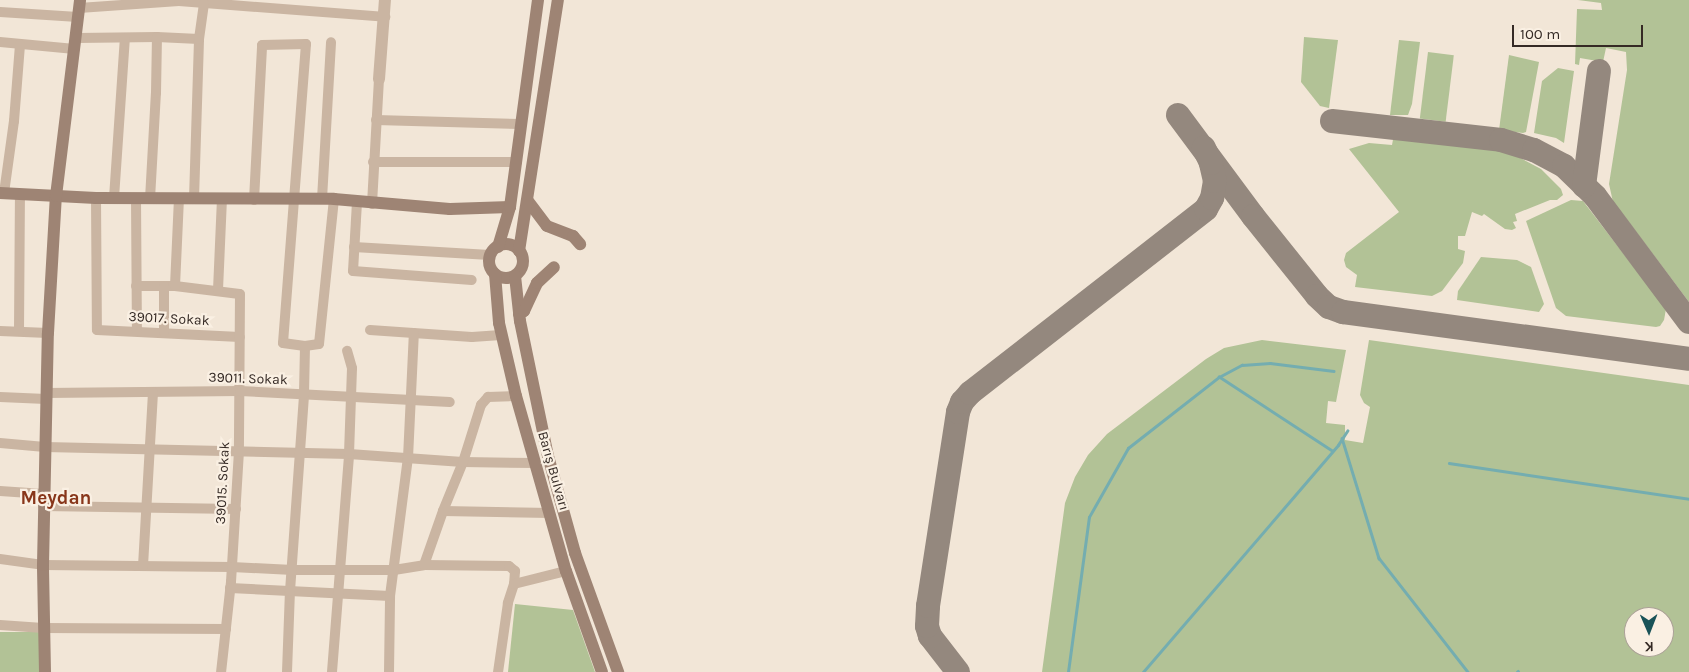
<!DOCTYPE html>
<meta charset="utf-8">
<style>
body{margin:0}
#map{position:relative;width:1689px;height:672px;overflow:hidden;background:#f2e6d7;font-family:Karla,sans-serif}
div>[style]{position:absolute}
.green>*{inset:0;background:#b2c296;transform-origin:0 0}
.stream>*{height:2.5px;margin:-1.25px;padding:0 1.25px;transform-origin:1.25px;border-radius:1.25px;background:#74adb0}
.taxiway>*{height:24px;margin:-12px;padding:0 12px;transform-origin:12px;border-radius:12px;background:#94887e}
.minor>*{height:10px;margin:-5px;padding:0 5px;transform-origin:5px;border-radius:5px;background:#cab5a2}
.tertiary>*{height:12px;margin:-6px;padding:0 6px;transform-origin:6px;border-radius:6px;background:#cab5a2}
.secondary>*{height:12px;margin:-6px;padding:0 6px;transform-origin:6px;border-radius:6px;background:#9e8474}
.secondary>.ring{margin:-6px;padding:0;box-sizing:content-box;background:none;border:12px solid #9e8474;border-radius:50%}
span{translate:-50% -50%;white-space:nowrap;text-align:center;line-height:1.15;-webkit-text-stroke:4.5px #faf0e3;paint-order:stroke}
.street-label{font-size:14px;color:#352a25}
.district-label{font-size:19px;color:#88361a;font-weight:700}
.north{position:absolute;left:1624px;top:607px;width:50px;height:50px;box-sizing:border-box;background:#faf0e3;border:1px solid #aba197;border-radius:50%;rotate:179deg;font-size:14px;font-weight:700;line-height:20px;text-align:center;color:#352a25}
.north::after{content:'';display:block;margin:auto;width:18px;height:22px;background:#195358;clip-path:polygon(50% 0,100% 100%,50% 72%,0 100%)}
.scale{position:absolute;left:1512px;top:25px;width:131px;height:22px;box-sizing:border-box;border:2px solid #352a25;border-top:0;padding-left:6px;font-size:15px;line-height:18px;white-space:nowrap;color:#352a25;-webkit-text-stroke:4px #faf0e3;paint-order:stroke}
</style>
<div id="map">
<div class="green">
<div style="clip-path:polygon(1578px 0,1689px 0,1689px 302px,1622px 213px,1617px 212px,1613px 202px,1609px 184px,1627px 70px,1626px 52px,1606px 48px,1603px 62px,1580px 58px,1579px 65px,1575px 64px,1577px 9px,1602px 10px,1601px 3px)"></div>
<div style="clip-path:polygon(1304px 37px,1338px 40px,1329px 108px,1320px 106px,1301px 82px)"></div>
<div style="clip-path:polygon(1399px 40px,1420px 42px,1412px 104px,1408px 115px,1390px 115px)"></div>
<div style="left:1428px;top:52px;width:26px;height:67px;rotate:7deg"></div>
<div style="clip-path:polygon(1509px 55px,1539px 62px,1526px 132px,1523px 133px,1499px 130px)"></div>
<div style="clip-path:polygon(1558px 68px,1574px 71px,1564px 143px,1556px 138px,1534px 133px,1542px 81px)"></div>
<div style="clip-path:polygon(1394px 134px,1509px 152px,1541px 169px,1561px 189px,1563px 195px,1557px 200px,1550px 200px,1515px 214px,1517px 221px,1513px 222px,1516px 228px,1512px 230px,1505px 229px,1484px 214px,1482px 216px,1472px 212px,1465px 236px,1458px 236px,1458px 249px,1465px 251px,1463px 263px,1442px 291px,1432px 296px,1355px 287px,1357px 275px,1346px 267px,1344px 260px,1346px 253px,1399px 212px,1349px 149px,1369px 143px,1392px 145px)"></div>
<div style="clip-path:polygon(1571px 200px,1583px 201px,1666px 309px,1664px 320px,1660px 326px,1656px 327px,1566px 316px,1556px 308px,1526px 221px)"></div>
<div style="clip-path:polygon(1481px 257px,1517px 260px,1531px 267px,1544px 304px,1539px 312px,1457px 300px,1458px 291px)"></div>
<div style="clip-path:polygon(evenodd,1262px 340px,1346px 350px,1336px 402px,1328px 401px,1326px 423px,1345px 425px,1345px 440px,1363px 443px,1370px 407px,1364px 403px,1360px 395px,1369px 340px,1689px 385px,1689px 672px,1042px 672px,1065px 503px,1075px 477px,1088px 455px,1107px 434px,1206px 359px,1224px 348px,1262px 340px,1634px 617px,1664px 617px,1664px 647px,1634px 647px,1634px 617px)"></div>
<div style="clip-path:polygon(515px 604px,573px 610px,595px 672px,508px 672px)"></div>
<div style="left:0;top:632px;width:39px;height:40px"></div>
</div>
<div class="stream">
<div style="left:1342px;top:438px;width:126px;rotate:72.9deg"></div>
<div style="left:1379px;top:558px;width:145px;rotate:52deg"></div>
<div style="left:1332px;top:451px;width:135px;rotate:-146.8deg"></div>
<div style="left:1219px;top:377px;width:26px;rotate:-28deg"></div>
<div style="left:1242px;top:365px;width:28px;rotate:-4deg"></div>
<div style="left:1270px;top:363px;width:64px;rotate:7.2deg"></div>
<div style="left:1449px;top:463px;width:243px;rotate:8.5deg"></div>
<div style="left:1068px;top:672px;width:156px;rotate:-82.3deg"></div>
<div style="left:1089px;top:517px;width:79px;rotate:-60.5deg"></div>
<div style="left:1128px;top:448px;width:115px;rotate:-38deg"></div>
<div style="left:1143px;top:672px;width:299px;rotate:-49.3deg"></div>
<div style="left:1338px;top:445px;width:17px;rotate:-57deg"></div>
<div style="left:1517px;top:672px;width:1px;rotate:-45deg"></div>
</div>
<div class="taxiway">
<div style="left:1178px;top:115px;width:126px;rotate:53.4deg"></div>
<div style="left:1253px;top:216px;width:102px;rotate:51.3deg"></div>
<div style="left:1317px;top:296px;width:16px;rotate:43deg"></div>
<div style="left:1329px;top:307px;width:15px;rotate:20deg"></div>
<div style="left:1343px;top:312px;width:349px;rotate:7.7deg"></div>
<div style="left:1332px;top:121px;width:170px;rotate:6.4deg"></div>
<div style="left:1501px;top:140px;width:34px;rotate:17deg"></div>
<div style="left:1534px;top:150px;width:34px;rotate:28deg"></div>
<div style="left:1564px;top:166px;width:43px;rotate:44.1deg"></div>
<div style="left:1595px;top:196px;width:157px;rotate:53.3deg"></div>
<div style="left:1584px;top:186px;width:116px;rotate:-82.6deg"></div>
<div style="left:958px;top:672px;width:46px;rotate:-127.9deg"></div>
<div style="left:930px;top:636px;width:10px;rotate:-107deg"></div>
<div style="left:927px;top:626px;width:20px;rotate:-87deg"></div>
<div style="left:928px;top:606px;width:196px;rotate:-81.2deg"></div>
<div style="left:958px;top:412px;width:11px;rotate:-68deg"></div>
<div style="left:962px;top:402px;width:12px;rotate:-48deg"></div>
<div style="left:970px;top:393px;width:299px;rotate:-37.9deg"></div>
<div style="left:1206px;top:209px;width:13px;rotate:-61deg"></div>
<div style="left:1212px;top:198px;width:17px;rotate:-80deg"></div>
<div style="left:1215px;top:181px;width:18px;rotate:-103deg"></div>
<div style="left:1211px;top:163px;width:17px;rotate:-115deg"></div>
</div>
<div class="minor">
<div style="left:79px;top:8px;width:100px;rotate:-4deg"></div>
<div style="left:179px;top:1px;width:207px;rotate:4.4deg"></div>
<div style="left:0;top:12px;width:78px;rotate:3.7deg"></div>
<div style="left:77px;top:38px;width:80px;rotate:-0.7deg"></div>
<div style="left:157px;top:37px;width:42px;rotate:2.7deg"></div>
<div style="left:0;top:42px;width:75px;rotate:5.3deg"></div>
<div style="left:376px;top:120px;width:145px;rotate:1.6deg"></div>
<div style="left:373px;top:162px;width:144px"></div>
<div style="left:4px;top:193px;width:73px;rotate:-82.1deg"></div>
<div style="left:14px;top:121px;width:77px;rotate:-85.5deg"></div>
<div style="left:96px;top:198px;width:132px;rotate:89.6deg"></div>
<div style="left:97px;top:330px;width:143px;rotate:2.8deg"></div>
<div style="left:114px;top:198px;width:160px;rotate:-86.1deg"></div>
<div style="left:136px;top:198px;width:133px;rotate:89.6deg"></div>
<div style="left:150px;top:199px;width:106px;rotate:-86.8deg"></div>
<div style="left:156px;top:93px;width:56px;rotate:-89deg"></div>
<div style="left:194px;top:199px;width:160px;rotate:-88.2deg"></div>
<div style="left:199px;top:39px;width:36px;rotate:-82deg"></div>
<div style="left:322px;top:199px;width:157px;rotate:-86.7deg"></div>
<div style="left:254px;top:200px;width:155px;rotate:-87deg"></div>
<div style="left:262px;top:45px;width:44px;rotate:-1.3deg"></div>
<div style="left:306px;top:44px;width:300px;rotate:94.4deg"></div>
<div style="left:283px;top:343px;width:22px;rotate:8deg"></div>
<div style="left:357px;top:202px;width:69px;rotate:93.3deg"></div>
<div style="left:353px;top:271px;width:119px;rotate:4.3deg"></div>
<div style="left:372px;top:204px;width:125px;rotate:-86.8deg"></div>
<div style="left:354px;top:247px;width:136px;rotate:3.4deg"></div>
<div style="left:136px;top:286px;width:39px"></div>
<div style="left:175px;top:286px;width:65px;rotate:7deg"></div>
<div style="left:240px;top:294px;width:157px;rotate:90.4deg"></div>
<div style="left:239px;top:451px;width:131px;rotate:93.5deg"></div>
<div style="left:231px;top:582px;width:91px;rotate:96.3deg"></div>
<div style="left:164px;top:286px;width:46px;rotate:90deg"></div>
<div style="left:175px;top:286px;width:87px;rotate:-87.4deg"></div>
<div style="left:218px;top:290px;width:91px;rotate:-87.5deg"></div>
<div style="left:370px;top:330px;width:102px;rotate:3.9deg"></div>
<div style="left:472px;top:337px;width:29px;rotate:-4deg"></div>
<div style="left:0;top:331px;width:48px;rotate:2.4deg"></div>
<div style="left:19px;top:331px;width:137px;rotate:-89.6deg"></div>
<div style="left:46px;top:393px;width:194px;rotate:-0.6deg"></div>
<div style="left:240px;top:391px;width:210px;rotate:3deg"></div>
<div style="left:0;top:397px;width:46px;rotate:2.5deg"></div>
<div style="left:0;top:443px;width:45px;rotate:5.1deg"></div>
<div style="left:45px;top:447px;width:304px;rotate:1.3deg"></div>
<div style="left:349px;top:454px;width:114px;rotate:4deg"></div>
<div style="left:463px;top:462px;width:72px;rotate:0.8deg"></div>
<div style="left:0;top:491px;width:44px;rotate:3.9deg"></div>
<div style="left:43px;top:506px;width:193px;rotate:0.9deg"></div>
<div style="left:443px;top:511px;width:107px;rotate:1.1deg"></div>
<div style="left:0;top:559px;width:43px;rotate:7.9deg"></div>
<div style="left:43px;top:565px;width:189px;rotate:0.6deg"></div>
<div style="left:232px;top:567px;width:61px;rotate:2.8deg"></div>
<div style="left:293px;top:570px;width:101px"></div>
<div style="left:394px;top:570px;width:30px;rotate:-9deg"></div>
<div style="left:424px;top:565px;width:85px;rotate:0.7deg"></div>
<div style="left:509px;top:566px;width:8px;rotate:40deg"></div>
<div style="left:515px;top:571px;width:13px;rotate:94deg"></div>
<div style="left:514px;top:584px;width:20px;rotate:108deg"></div>
<div style="left:508px;top:603px;width:70px;rotate:98.2deg"></div>
<div style="left:424px;top:565px;width:57px;rotate:-70.6deg"></div>
<div style="left:443px;top:511px;width:53px;rotate:-67.8deg"></div>
<div style="left:463px;top:462px;width:60px;rotate:-72.5deg"></div>
<div style="left:481px;top:405px;width:11px;rotate:-49deg"></div>
<div style="left:488px;top:397px;width:28px;rotate:-2deg"></div>
<div style="left:143px;top:566px;width:174px;rotate:-86.7deg"></div>
<div style="left:514px;top:584px;width:54px;rotate:-14deg"></div>
<div style="left:230px;top:588px;width:160px;rotate:2.9deg"></div>
<div style="left:0;top:625px;width:43px;rotate:4deg"></div>
<div style="left:43px;top:628px;width:183px;rotate:0.3deg"></div>
<div style="left:287px;top:672px;width:81px;rotate:-87.9deg"></div>
<div style="left:290px;top:591px;width:197px;rotate:-85.9deg"></div>
<div style="left:304px;top:394px;width:48px;rotate:-88.8deg"></div>
<div style="left:305px;top:346px;width:14px;rotate:-8deg"></div>
<div style="left:319px;top:344px;width:146px;rotate:-84.1deg"></div>
<div style="left:332px;top:672px;width:219px;rotate:-85.5deg"></div>
<div style="left:349px;top:454px;width:86px;rotate:-88deg"></div>
<div style="left:352px;top:368px;width:18px;rotate:-106deg"></div>
<div style="left:389px;top:672px;width:76px;rotate:-89.2deg"></div>
<div style="left:390px;top:596px;width:139px;rotate:-82.6deg"></div>
<div style="left:408px;top:458px;width:125px;rotate:-87.3deg"></div>
</div>
<div class="tertiary">
<div style="left:379px;top:79px;width:79px;rotate:-85.7deg"></div>
</div>
<div class="secondary">
<div style="left:0;top:193px;width:96px;rotate:3deg"></div>
<div style="left:96px;top:198px;width:238px;rotate:0.2deg"></div>
<div style="left:334px;top:199px;width:116px;rotate:4.9deg"></div>
<div style="left:450px;top:209px;width:60px;rotate:-1.9deg"></div>
<div style="left:528px;top:201px;width:31px;rotate:53deg"></div>
<div style="left:547px;top:226px;width:28px;rotate:21deg"></div>
<div style="left:573px;top:236px;width:11px;rotate:49deg"></div>
<div class="ring" style="left:489px;top:244px;width:22px;height:22px"></div>
<div style="left:498px;top:247px;width:42px;rotate:-73.3deg"></div>
<div style="left:510px;top:207px;width:209px;rotate:-82.3deg"></div>
<div style="left:519px;top:251px;width:254px;rotate:-81.2deg"></div>
<div style="left:495px;top:274px;width:49px;rotate:85.3deg"></div>
<div style="left:499px;top:323px;width:75px;rotate:76.9deg"></div>
<div style="left:516px;top:396px;width:182px;rotate:74.1deg"></div>
<div style="left:566px;top:571px;width:107px;rotate:70.4deg"></div>
<div style="left:515px;top:276px;width:45px;rotate:83.7deg"></div>
<div style="left:520px;top:321px;width:138px;rotate:78.3deg"></div>
<div style="left:548px;top:456px;width:101px;rotate:74.4deg"></div>
<div style="left:575px;top:553px;width:127px;rotate:70.1deg"></div>
<div style="left:519px;top:314px;width:6px;rotate:-31deg"></div>
<div style="left:524px;top:311px;width:31px;rotate:-65deg"></div>
<div style="left:537px;top:283px;width:23px;rotate:-43deg"></div>
<div style="left:45px;top:672px;width:107px;rotate:-91.1deg"></div>
<div style="left:43px;top:565px;width:232px;rotate:-88.8deg"></div>
<div style="left:48px;top:333px;width:137px;rotate:-86.7deg"></div>
<div style="left:56px;top:196px;width:197px;rotate:-83deg"></div>
</div>
<div class="street-label">
<span style="left:169px;top:319px;rotate:3deg">39017. Sokak</span>
<span style="left:248px;top:379px;rotate:2deg">39011. Sokak</span>
<span style="left:553px;top:471px;rotate:74deg">Barış Bulvarı</span>
<span style="left:223px;top:483px;rotate:-87deg">39015. Sokak</span>
</div>
<div class="district-label">
<span style="left:56px;top:499px">Meydan</span>
</div>
<div class="north">K</div>
<div class="scale">100 m</div>
</div>
